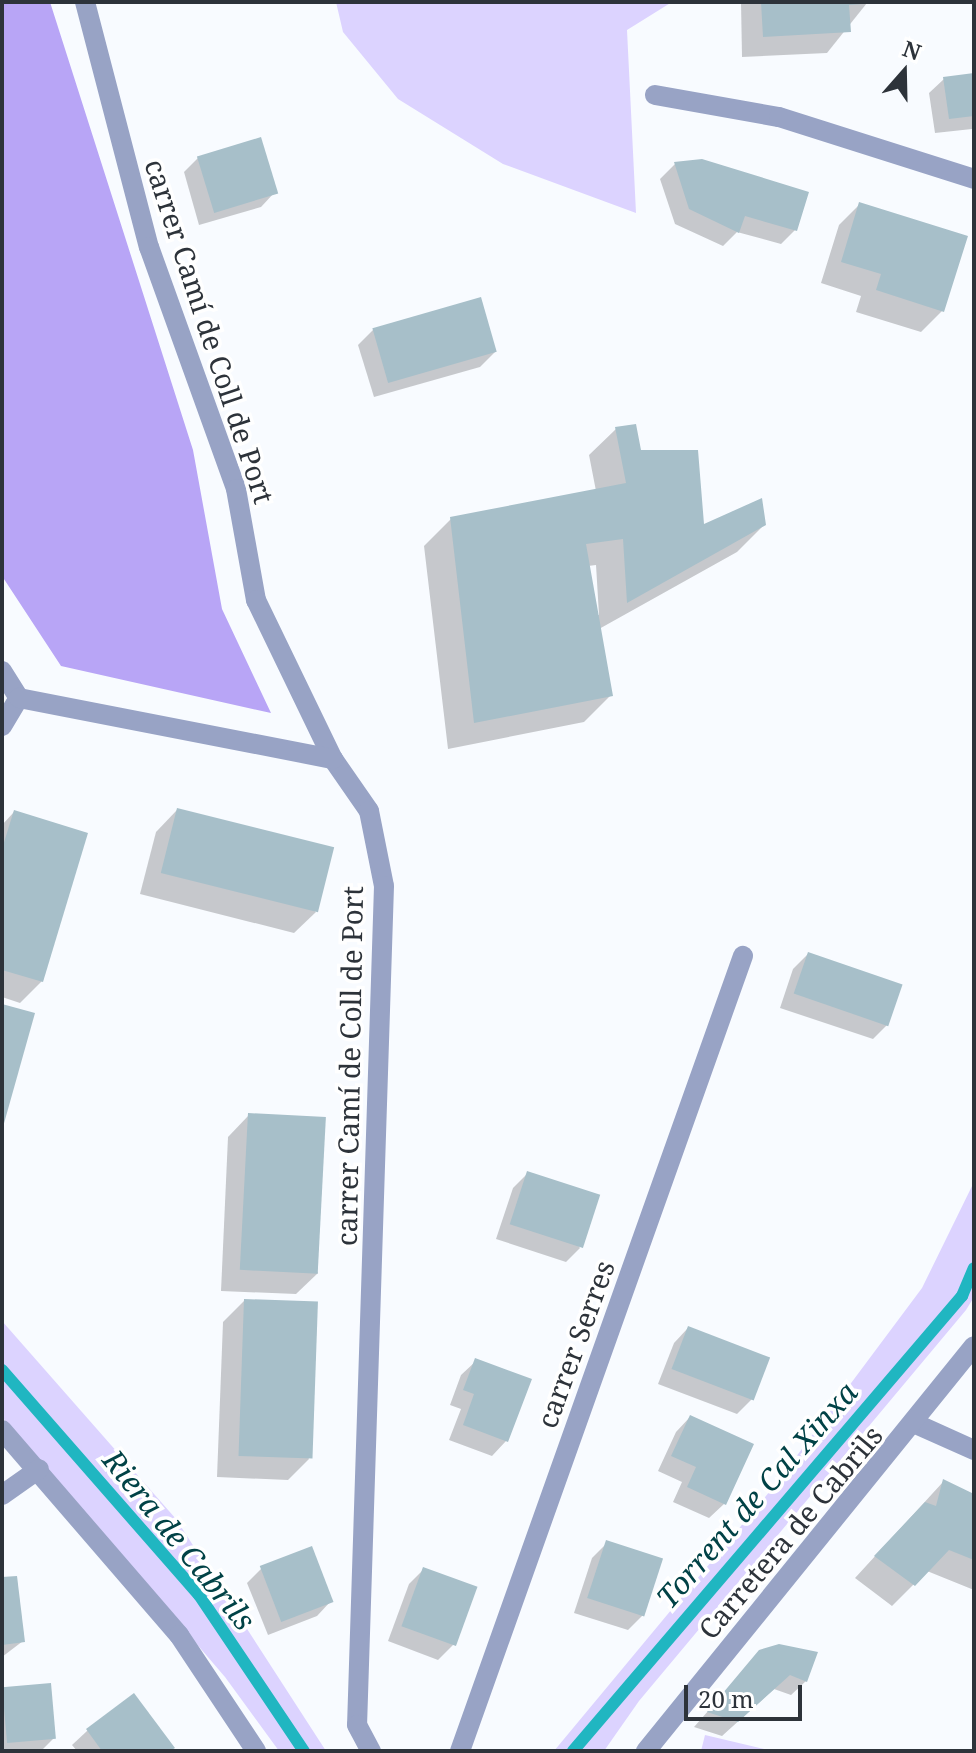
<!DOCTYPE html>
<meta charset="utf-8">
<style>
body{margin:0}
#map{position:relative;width:976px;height:1753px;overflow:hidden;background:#f8fbff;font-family:"Noto Serif",serif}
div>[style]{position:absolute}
.green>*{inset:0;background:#dcd3ff}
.forest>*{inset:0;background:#b8a5f6}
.shadow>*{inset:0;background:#0003}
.stream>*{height:12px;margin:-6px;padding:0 6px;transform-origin:6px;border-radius:6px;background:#20b6c1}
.building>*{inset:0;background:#a7bfc9;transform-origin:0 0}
.minor>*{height:20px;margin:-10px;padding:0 10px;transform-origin:10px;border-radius:10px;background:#98a3c5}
.tertiary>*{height:20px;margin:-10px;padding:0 10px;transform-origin:10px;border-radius:10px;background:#98a3c5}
span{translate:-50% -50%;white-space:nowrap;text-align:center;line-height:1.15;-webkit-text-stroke:7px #fff;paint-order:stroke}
.street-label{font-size:28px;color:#2d333a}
.water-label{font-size:30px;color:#014246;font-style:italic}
.frame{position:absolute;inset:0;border:4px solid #2d333a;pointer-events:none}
.north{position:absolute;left:864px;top:32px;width:80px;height:80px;-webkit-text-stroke:6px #fff;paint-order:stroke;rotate:20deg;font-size:22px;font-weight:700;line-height:32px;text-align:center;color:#2d333a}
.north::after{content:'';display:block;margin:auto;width:28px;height:36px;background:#2d333a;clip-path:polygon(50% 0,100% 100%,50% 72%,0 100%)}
.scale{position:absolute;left:684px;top:1685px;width:118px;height:36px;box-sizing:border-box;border:4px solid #2d333a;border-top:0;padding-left:10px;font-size:24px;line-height:28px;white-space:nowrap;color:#2d333a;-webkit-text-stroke:6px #fff;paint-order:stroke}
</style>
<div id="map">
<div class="green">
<div style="clip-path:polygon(336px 2px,672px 2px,627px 30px,636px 213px,503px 164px,398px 99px,343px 32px)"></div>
<div style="clip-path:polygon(974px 1182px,974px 1297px,966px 1310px,639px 1701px,604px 1751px,554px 1751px,775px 1485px,922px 1288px)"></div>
<div style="clip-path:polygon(2px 1321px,176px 1519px,326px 1751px,279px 1751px,225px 1677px,2px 1417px)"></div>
<div style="clip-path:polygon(705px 1735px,773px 1751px,701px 1751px)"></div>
</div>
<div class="forest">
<div style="clip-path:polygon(2px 2px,50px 2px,193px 450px,222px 609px,271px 713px,61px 666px,2px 576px)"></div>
</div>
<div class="shadow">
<div style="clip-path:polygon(867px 3px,827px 53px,742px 57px,741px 2px)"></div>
<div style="clip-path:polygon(974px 75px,974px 141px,972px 129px,935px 133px,929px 93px,944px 79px)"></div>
<div style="clip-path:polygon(198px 158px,275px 192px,261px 207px,199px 225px,184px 172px)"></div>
<div style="clip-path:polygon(675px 164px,796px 229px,781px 244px,737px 232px,723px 246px,675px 224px,660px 179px)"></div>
<div style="clip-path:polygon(860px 204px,942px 311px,921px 332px,856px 312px,861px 296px,821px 283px,839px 225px)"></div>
<div style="clip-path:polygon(373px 330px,495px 352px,480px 367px,374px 397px,358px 345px)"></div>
<div style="clip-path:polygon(evenodd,616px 429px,703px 527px,764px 525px,737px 552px,599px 629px,611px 695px,584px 722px,448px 749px,424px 546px,451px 519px,596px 491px,589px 455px,616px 429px,596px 565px,599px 615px,597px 615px,588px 566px,596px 565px)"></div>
<div style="clip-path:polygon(177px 810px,316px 912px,294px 933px,140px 894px,156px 832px)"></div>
<div style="clip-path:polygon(14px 812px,42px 981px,20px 1003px,2px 997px,2px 825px)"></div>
<div style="clip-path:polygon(808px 954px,887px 1025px,873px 1039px,780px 1008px,793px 969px)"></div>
<div style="clip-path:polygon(249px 1115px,318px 1273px,296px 1294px,221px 1291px,228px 1137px)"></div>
<div style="clip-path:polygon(528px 1173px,580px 1248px,566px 1262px,496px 1239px,513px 1188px)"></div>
<div style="clip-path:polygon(244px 1301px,309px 1459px,288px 1480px,217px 1477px,223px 1322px)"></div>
<div style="clip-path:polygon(688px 1328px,752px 1399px,737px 1414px,658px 1384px,674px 1343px)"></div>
<div style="clip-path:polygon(476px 1361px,506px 1441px,492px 1456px,449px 1440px,461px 1409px,450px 1405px,461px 1375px)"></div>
<div style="clip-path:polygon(690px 1417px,724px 1504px,709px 1518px,673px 1502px,682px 1482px,658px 1471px,676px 1432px)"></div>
<div style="clip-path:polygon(943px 1482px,974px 1496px,974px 1590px,927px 1571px,892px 1606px,855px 1578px)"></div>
<div style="clip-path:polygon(607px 1543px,643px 1615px,628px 1630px,574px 1613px,592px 1558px)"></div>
<div style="clip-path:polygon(262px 1568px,331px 1601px,317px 1616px,268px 1635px,247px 1583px)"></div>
<div style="clip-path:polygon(423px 1570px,453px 1645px,438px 1660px,388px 1641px,409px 1584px)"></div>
<div style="clip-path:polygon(2px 1579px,23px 1641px,2px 1657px)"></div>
<div style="clip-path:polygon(760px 1652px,806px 1681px,791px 1695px,774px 1689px,722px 1736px,694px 1727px)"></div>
<div style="clip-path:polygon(2px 1689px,54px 1738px,41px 1751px,2px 1751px)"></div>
<div style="clip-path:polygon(134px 1696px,169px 1751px,77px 1751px,72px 1745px,87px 1731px)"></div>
</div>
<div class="stream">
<div style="left:2px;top:1370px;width:299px;rotate:48.8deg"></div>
<div style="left:199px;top:1595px;width:188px;rotate:56.1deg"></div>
<div style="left:573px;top:1751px;width:599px;rotate:-49.47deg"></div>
<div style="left:962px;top:1296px;width:30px;rotate:-67deg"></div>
</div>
<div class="building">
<div style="clip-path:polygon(761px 2px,863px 2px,863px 4px,849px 5px,851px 32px,763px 37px)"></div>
<div style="clip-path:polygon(974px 73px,974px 116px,949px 119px,943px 77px)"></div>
<div style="left:261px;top:137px;width:59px;height:67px;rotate:73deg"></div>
<div style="clip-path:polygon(702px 159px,809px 192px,797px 231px,745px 216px,739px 233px,689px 209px,674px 162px)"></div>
<div style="clip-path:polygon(859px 202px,968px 236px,944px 312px,876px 290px,881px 274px,841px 262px)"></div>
<div style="left:481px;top:297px;width:57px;height:113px;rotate:74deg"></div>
<div style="clip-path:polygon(636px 424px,641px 450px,698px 450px,704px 524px,762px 498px,766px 525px,627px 603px,623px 539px,586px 544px,613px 696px,474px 723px,450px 517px,626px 483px,615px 427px)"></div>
<div style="left:177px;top:808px;width:162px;height:67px;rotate:14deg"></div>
<div style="clip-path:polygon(14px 810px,88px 833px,43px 982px,2px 970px,2px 849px)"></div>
<div style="left:808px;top:952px;width:100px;height:44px;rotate:19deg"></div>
<div style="clip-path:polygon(2px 1004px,35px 1013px,3px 1127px,2px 1126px)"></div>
<div style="left:248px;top:1113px;width:78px;height:157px;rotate:3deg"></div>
<div style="left:527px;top:1171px;width:77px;height:56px;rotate:18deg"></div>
<div style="left:244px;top:1299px;width:74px;height:157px;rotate:2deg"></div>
<div style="left:688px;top:1326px;width:88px;height:46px;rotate:21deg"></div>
<div style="clip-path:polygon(475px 1358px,532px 1379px,508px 1442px,463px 1425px,474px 1394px,463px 1390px)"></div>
<div style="clip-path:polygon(690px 1415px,754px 1444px,726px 1505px,687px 1487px,696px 1467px,671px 1456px)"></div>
<div style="clip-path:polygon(943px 1479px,974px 1494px,974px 1560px,949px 1550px,915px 1586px,874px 1556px,925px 1502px,936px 1506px)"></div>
<div style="left:606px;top:1540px;width:60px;height:61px;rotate:18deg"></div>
<div style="left:312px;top:1546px;width:60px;height:56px;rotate:69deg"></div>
<div style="left:423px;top:1567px;width:58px;height:63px;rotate:20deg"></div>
<div style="clip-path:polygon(17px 1576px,25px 1642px,2px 1645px,2px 1577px)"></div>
<div style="clip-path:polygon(779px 1644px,818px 1652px,807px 1682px,790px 1675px,738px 1722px,707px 1712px,759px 1650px)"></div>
<div style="left:51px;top:1683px;width:56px;height:49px;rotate:85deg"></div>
<div style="clip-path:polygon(134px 1693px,175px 1748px,170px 1751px,102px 1751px,86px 1729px)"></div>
</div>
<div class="minor">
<div style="left:85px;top:2px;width:253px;rotate:75.4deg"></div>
<div style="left:149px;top:247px;width:257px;rotate:70.2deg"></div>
<div style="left:236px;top:489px;width:113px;rotate:79.8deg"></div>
<div style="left:256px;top:600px;width:177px;rotate:64.2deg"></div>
<div style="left:333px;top:759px;width:63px;rotate:55.3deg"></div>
<div style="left:369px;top:811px;width:76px;rotate:78.7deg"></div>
<div style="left:384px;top:886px;width:839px;rotate:91.84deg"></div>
<div style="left:357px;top:1725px;width:30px;rotate:62deg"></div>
<div style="left:655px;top:95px;width:126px;rotate:10.1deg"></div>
<div style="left:779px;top:117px;width:205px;rotate:17.6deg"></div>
<div style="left:2px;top:671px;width:32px;rotate:58deg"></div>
<div style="left:2px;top:726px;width:33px;rotate:-59deg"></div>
<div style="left:19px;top:698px;width:320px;rotate:11deg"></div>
<div style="left:916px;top:1424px;width:64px;rotate:24.1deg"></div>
<div style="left:2px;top:1430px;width:271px;rotate:49.2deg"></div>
<div style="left:179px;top:1635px;width:139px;rotate:56.4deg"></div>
<div style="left:2px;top:1495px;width:45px;rotate:-35.1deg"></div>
<div style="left:460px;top:1751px;width:844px;rotate:-70.41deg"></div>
</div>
<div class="tertiary">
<div style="left:646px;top:1751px;width:521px;rotate:-51deg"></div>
</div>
<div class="street-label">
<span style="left:210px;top:331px;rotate:72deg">carrer Camí de Coll de Port</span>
<span style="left:349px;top:1066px;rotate:-89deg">carrer Camí de Coll de Port</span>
<span style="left:575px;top:1344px;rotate:-70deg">carrer Serres</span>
<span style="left:790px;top:1532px;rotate:-50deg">Carretera de Cabrils</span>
</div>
<div class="water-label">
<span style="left:757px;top:1495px;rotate:-49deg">Torrent de Cal Xinxa</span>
<span style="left:179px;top:1540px;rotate:51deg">Riera de Cabrils</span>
</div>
<div class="frame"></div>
<div class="north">N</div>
<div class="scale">20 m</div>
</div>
